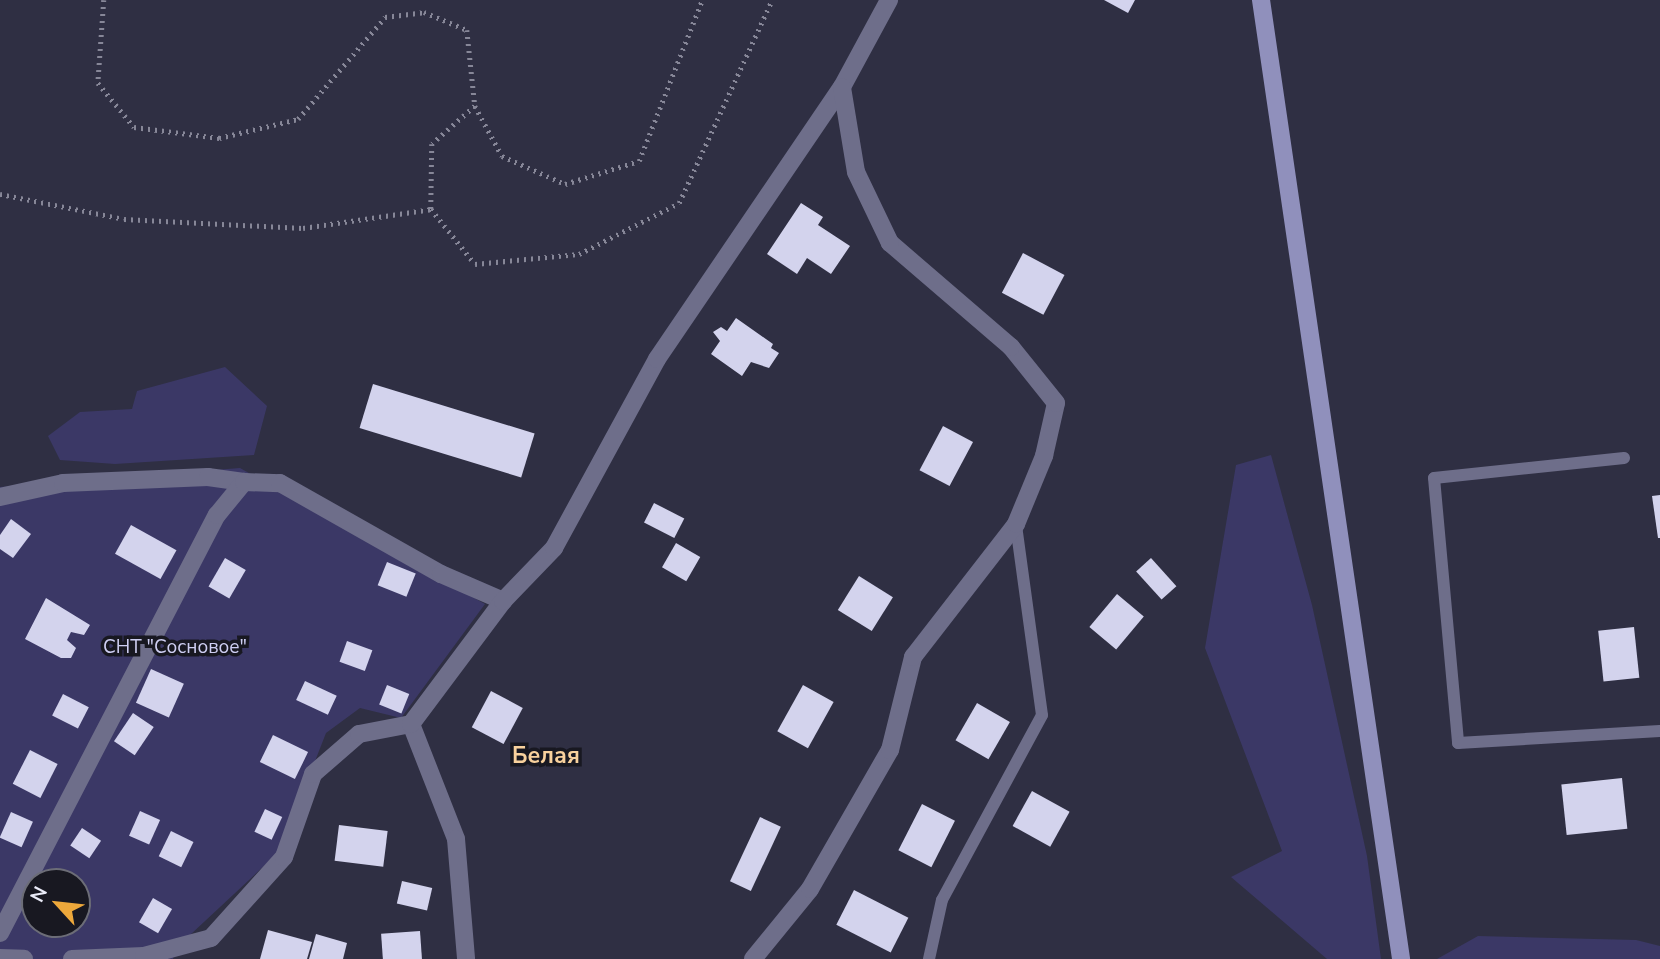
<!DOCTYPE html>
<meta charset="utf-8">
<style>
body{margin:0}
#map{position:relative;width:1660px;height:959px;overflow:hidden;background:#2f2f43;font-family:"Nunito Sans",sans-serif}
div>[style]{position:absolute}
.green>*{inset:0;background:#3b3866}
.building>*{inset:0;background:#d3d3ed;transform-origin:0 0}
.path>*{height:4.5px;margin-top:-2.25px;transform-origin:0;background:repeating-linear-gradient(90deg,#878798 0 2px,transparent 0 7px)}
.service>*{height:12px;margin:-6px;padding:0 6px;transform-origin:6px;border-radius:6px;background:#6e6e8a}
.minor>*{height:18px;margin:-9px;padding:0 9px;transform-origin:9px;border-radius:9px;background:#6e6e8a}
.secondary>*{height:18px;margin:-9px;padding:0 9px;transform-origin:9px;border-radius:9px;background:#9090bc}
span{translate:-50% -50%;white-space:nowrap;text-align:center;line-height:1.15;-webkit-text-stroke:7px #181821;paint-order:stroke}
.park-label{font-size:19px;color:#cecef2}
.quarter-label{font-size:23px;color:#f8d19d;font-weight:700}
.north{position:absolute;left:21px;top:868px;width:70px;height:70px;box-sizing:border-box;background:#181821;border:2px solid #6c6d77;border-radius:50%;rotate:297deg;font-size:19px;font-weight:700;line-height:28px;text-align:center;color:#ebecf9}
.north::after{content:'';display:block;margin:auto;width:24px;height:32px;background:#eda83b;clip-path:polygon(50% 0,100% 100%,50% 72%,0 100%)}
</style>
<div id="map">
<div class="green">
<div style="clip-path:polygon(225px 367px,267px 406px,254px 455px,115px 464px,60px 460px,48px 436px,80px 412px,132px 409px,137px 391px)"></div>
<div style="clip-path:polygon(1271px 455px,1312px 605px,1367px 856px,1381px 959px,1327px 959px,1231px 877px,1282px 851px,1205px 648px,1236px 465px)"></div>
<div style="clip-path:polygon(evenodd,240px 468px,485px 604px,401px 718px,360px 708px,326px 733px,280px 851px,175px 949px,173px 959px,0 959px,0 487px,240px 468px,35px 882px,77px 882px,77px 924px,35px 924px,35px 882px)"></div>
<div style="clip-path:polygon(1478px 936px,1636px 940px,1660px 946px,1660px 959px,1437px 959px)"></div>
</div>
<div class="building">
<div style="clip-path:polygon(1104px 0,1135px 0,1128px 13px)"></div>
<div style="clip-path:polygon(801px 203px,823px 217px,818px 225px,850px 246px,831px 274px,807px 258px,797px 274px,767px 254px)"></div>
<div style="left:1023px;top:253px;width:47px;height:45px;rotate:28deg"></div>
<div style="clip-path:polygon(736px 318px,773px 344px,771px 348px,779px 353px,769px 368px,751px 362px,742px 376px,711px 354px,720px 341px,713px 332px,721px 327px,727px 331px)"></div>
<div style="left:373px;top:384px;width:169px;height:46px;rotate:17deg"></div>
<div style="left:943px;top:426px;width:34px;height:50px;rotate:28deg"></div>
<div style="clip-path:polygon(1660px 495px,1660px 538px,1658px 538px,1652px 496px)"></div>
<div style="left:654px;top:503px;width:34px;height:22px;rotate:27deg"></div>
<div style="clip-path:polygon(11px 519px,31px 534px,13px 558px,0 549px,0 535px)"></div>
<div style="left:131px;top:525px;width:52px;height:33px;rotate:29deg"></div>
<div style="left:676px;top:543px;width:28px;height:28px;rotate:30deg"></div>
<div style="left:225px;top:558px;width:24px;height:33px;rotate:30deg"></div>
<div style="left:1151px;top:558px;width:38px;height:20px;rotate:48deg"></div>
<div style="left:387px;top:562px;width:31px;height:25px;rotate:22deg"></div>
<div style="left:859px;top:576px;width:40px;height:40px;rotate:32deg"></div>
<div style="left:1117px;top:594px;width:35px;height:43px;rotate:40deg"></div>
<div style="clip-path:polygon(46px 598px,90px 625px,84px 635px,71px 632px,67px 640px,76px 648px,71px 658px,61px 658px,25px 639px)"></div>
<div style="left:1634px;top:627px;width:51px;height:36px;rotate:84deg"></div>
<div style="left:347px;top:641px;width:27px;height:22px;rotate:20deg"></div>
<div style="left:151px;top:669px;width:36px;height:37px;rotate:24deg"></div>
<div style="left:305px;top:681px;width:35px;height:21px;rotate:25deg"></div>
<div style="left:387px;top:685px;width:24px;height:21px;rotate:22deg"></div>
<div style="left:803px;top:685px;width:35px;height:53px;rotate:29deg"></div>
<div style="left:491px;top:691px;width:36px;height:41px;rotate:28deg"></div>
<div style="left:63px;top:694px;width:29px;height:24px;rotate:27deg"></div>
<div style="left:977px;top:703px;width:38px;height:43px;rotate:30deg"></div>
<div style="left:133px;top:713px;width:25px;height:34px;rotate:34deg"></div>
<div style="left:273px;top:735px;width:39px;height:30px;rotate:26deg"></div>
<div style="left:30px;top:750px;width:31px;height:38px;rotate:27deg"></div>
<div style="left:1622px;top:778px;width:51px;height:61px;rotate:84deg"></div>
<div style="left:1032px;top:791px;width:43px;height:40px;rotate:29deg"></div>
<div style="left:922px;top:804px;width:37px;height:52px;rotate:27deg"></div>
<div style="left:265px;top:809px;width:19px;height:25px;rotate:25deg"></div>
<div style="left:140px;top:811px;width:22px;height:27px;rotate:24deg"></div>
<div style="left:11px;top:812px;width:24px;height:28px;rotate:24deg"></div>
<div style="left:760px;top:817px;width:23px;height:71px;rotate:25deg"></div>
<div style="left:339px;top:825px;width:49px;height:36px;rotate:7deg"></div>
<div style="left:82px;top:828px;width:23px;height:21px;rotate:34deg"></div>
<div style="left:171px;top:831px;width:25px;height:28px;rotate:26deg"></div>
<div style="left:402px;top:881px;width:31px;height:23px;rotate:13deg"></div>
<div style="left:854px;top:890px;width:61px;height:39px;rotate:27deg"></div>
<div style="left:153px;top:898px;width:22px;height:28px;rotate:30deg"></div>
<div style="clip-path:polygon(268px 930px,312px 942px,307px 959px,260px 959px)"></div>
<div style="left:420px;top:931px;width:28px;height:39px;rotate:86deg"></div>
<div style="clip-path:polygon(316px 934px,347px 943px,343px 959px,309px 959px)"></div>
</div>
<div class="path">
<div style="left:104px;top:0;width:83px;rotate:94.1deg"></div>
<div style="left:98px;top:83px;width:57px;rotate:50.7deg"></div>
<div style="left:134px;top:127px;width:86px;rotate:7.4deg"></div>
<div style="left:219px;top:138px;width:81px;rotate:-13.5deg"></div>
<div style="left:298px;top:119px;width:134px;rotate:-49.5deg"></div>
<div style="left:385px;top:17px;width:39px;rotate:-7deg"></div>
<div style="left:424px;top:12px;width:47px;rotate:22.7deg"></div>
<div style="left:467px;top:30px;width:76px;rotate:84deg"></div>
<div style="left:475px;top:106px;width:57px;rotate:61.6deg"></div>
<div style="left:502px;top:156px;width:69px;rotate:24deg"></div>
<div style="left:565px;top:184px;width:77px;rotate:-17.3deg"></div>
<div style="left:639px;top:161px;width:173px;rotate:-68.6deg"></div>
<div style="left:475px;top:106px;width:57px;rotate:138.5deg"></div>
<div style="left:432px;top:144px;width:65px;rotate:90.9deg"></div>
<div style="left:431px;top:209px;width:70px;rotate:51.3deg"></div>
<div style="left:475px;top:264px;width:104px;rotate:-5.5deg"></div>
<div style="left:579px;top:254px;width:112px;rotate:-27deg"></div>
<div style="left:679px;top:203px;width:223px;rotate:-65.4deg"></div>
<div style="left:0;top:194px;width:126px;rotate:11.4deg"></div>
<div style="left:124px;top:219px;width:179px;rotate:2.9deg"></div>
<div style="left:303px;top:228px;width:129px;rotate:-8.4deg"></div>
</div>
<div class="service">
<div style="left:1624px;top:458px;width:191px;rotate:174deg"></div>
<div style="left:1434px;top:478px;width:266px;rotate:84.8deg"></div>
<div style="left:1458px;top:743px;width:202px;rotate:-3.4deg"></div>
<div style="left:929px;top:959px;width:60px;rotate:-77.6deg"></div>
<div style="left:942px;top:900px;width:210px;rotate:-61.6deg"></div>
<div style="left:1042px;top:715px;width:193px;rotate:-97.8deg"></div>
</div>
<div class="minor">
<div style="left:0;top:497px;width:65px;rotate:-12.5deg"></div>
<div style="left:63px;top:483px;width:145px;rotate:-2.4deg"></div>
<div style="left:208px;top:477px;width:36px;rotate:8deg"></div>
<div style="left:411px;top:724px;width:123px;rotate:68.6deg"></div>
<div style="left:456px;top:839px;width:120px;rotate:85.2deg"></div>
<div style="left:0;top:933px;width:471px;rotate:-62.6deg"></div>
<div style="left:217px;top:515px;width:43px;rotate:-50.7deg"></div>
<div style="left:244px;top:482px;width:36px;rotate:2deg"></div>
<div style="left:280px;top:483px;width:185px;rotate:29.5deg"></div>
<div style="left:441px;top:574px;width:68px;rotate:23.5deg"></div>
<div style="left:0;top:958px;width:24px;rotate:2deg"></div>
<div style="left:72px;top:959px;width:72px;rotate:-2.4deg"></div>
<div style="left:144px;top:956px;width:69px;rotate:-15deg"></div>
<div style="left:211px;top:938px;width:109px;rotate:-48deg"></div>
<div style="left:284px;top:857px;width:88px;rotate:-70.7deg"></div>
<div style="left:313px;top:774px;width:61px;rotate:-41deg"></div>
<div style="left:359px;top:734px;width:53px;rotate:-10.9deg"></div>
<div style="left:411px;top:724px;width:154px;rotate:-53.2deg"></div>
<div style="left:503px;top:601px;width:74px;rotate:-46.1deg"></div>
<div style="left:554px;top:548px;width:215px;rotate:-61.4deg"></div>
<div style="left:657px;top:359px;width:329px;rotate:-55.8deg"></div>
<div style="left:842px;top:87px;width:99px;rotate:-61.6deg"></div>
<div style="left:753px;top:959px;width:90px;rotate:-50.8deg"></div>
<div style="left:810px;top:889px;width:160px;rotate:-60.1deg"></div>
<div style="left:890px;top:750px;width:96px;rotate:-76.1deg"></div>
<div style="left:913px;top:657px;width:168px;rotate:-52.2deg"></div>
<div style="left:1016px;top:524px;width:74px;rotate:-67.6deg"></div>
<div style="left:1044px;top:456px;width:54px;rotate:-77.2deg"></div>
<div style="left:1056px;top:403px;width:72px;rotate:-128.8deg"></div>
<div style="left:1011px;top:347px;width:160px;rotate:-139.3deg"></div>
<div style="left:890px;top:243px;width:79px;rotate:-115.6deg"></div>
<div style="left:856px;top:172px;width:86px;rotate:-99.4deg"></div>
</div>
<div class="secondary">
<div style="left:1261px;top:0;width:969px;rotate:81.69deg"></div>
</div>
<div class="park-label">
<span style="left:175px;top:648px">СНТ "Сосновое"</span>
</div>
<div class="quarter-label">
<span style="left:546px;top:756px">Белая</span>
</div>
<div class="north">N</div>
</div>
